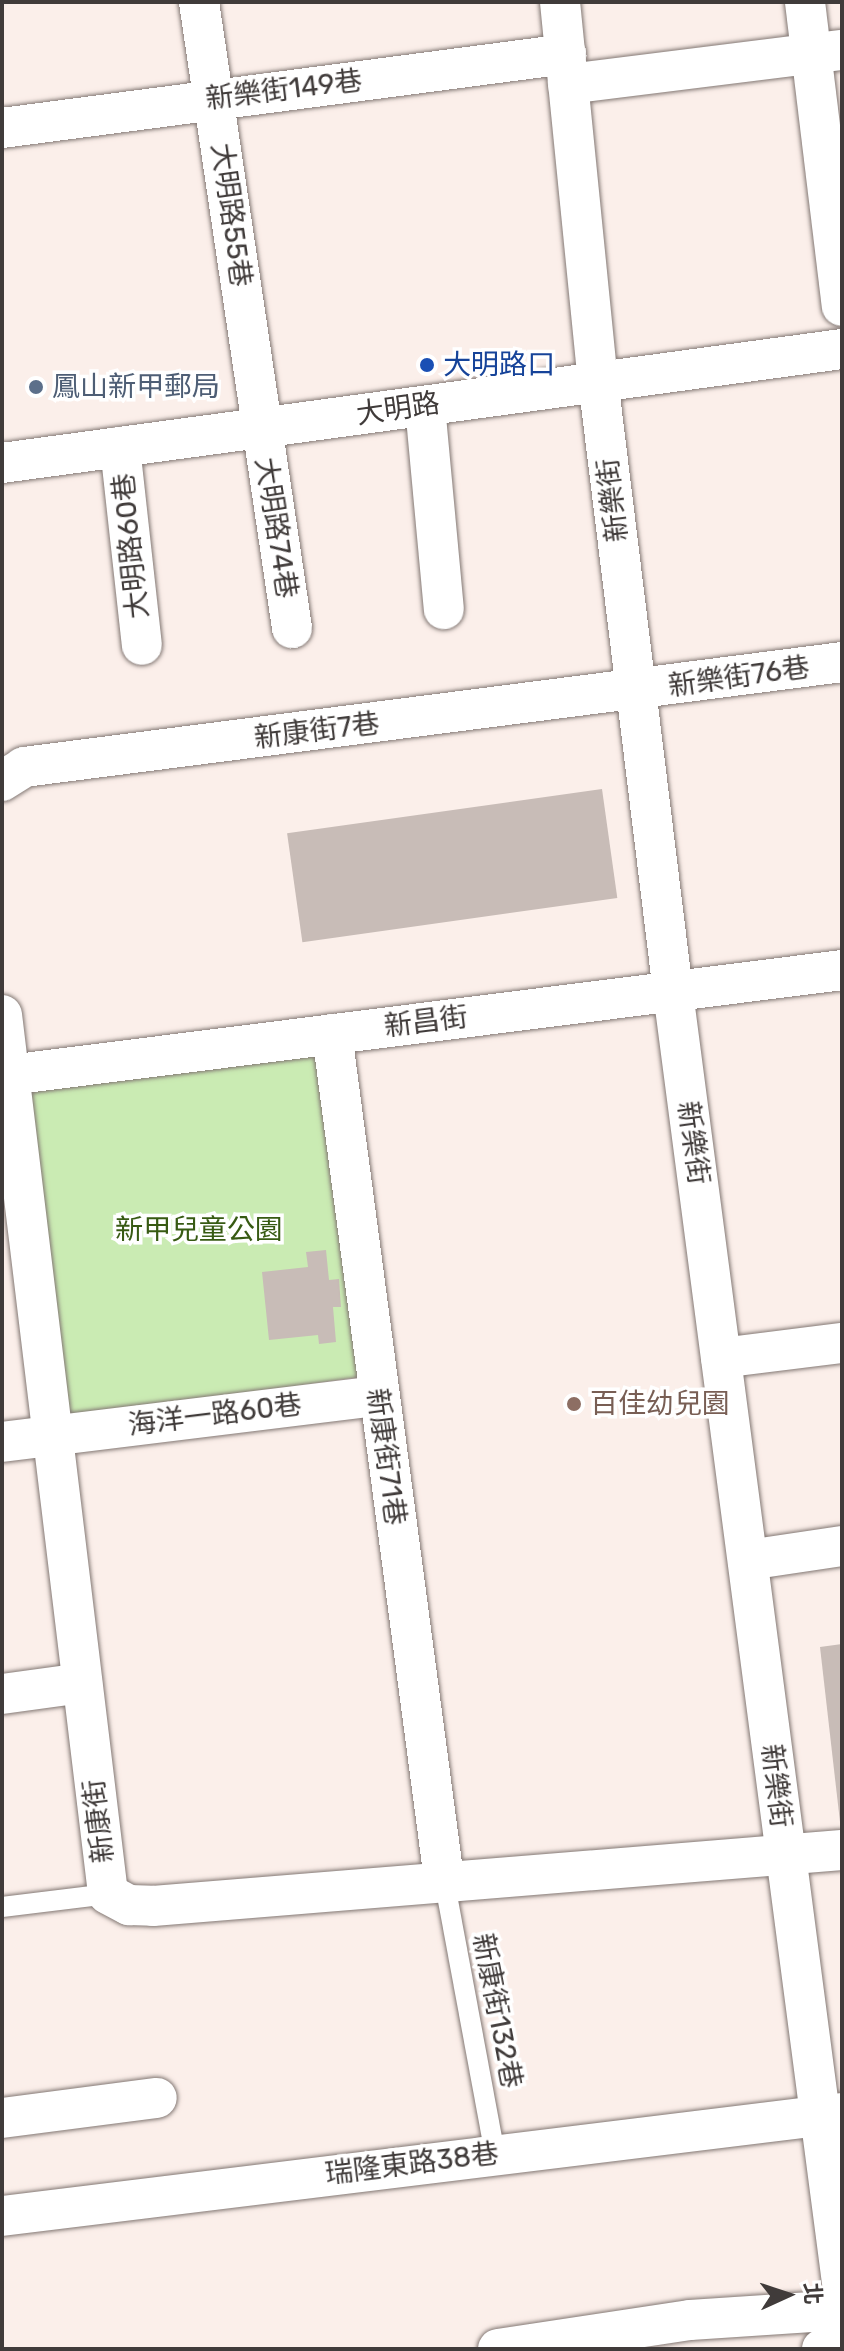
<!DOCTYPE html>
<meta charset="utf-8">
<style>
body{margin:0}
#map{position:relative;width:844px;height:2351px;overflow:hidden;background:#fbefea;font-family:Rubik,"Noto Sans TC",sans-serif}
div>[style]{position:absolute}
.green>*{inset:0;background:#caebb3;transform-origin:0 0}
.building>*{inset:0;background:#c8bcb7;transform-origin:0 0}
.roads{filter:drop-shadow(0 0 2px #837874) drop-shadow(0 0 2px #837874)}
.service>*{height:20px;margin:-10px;padding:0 10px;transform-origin:10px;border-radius:10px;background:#fff}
.minor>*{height:40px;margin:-20px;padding:0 20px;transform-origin:20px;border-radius:20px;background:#fff}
.dots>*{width:22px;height:22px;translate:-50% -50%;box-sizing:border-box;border:4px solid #fff;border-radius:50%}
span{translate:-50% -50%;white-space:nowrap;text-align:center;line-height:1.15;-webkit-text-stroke:7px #fff;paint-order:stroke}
.street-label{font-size:28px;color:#403b3a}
.transit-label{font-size:28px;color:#164399}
.left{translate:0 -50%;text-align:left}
.service-label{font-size:28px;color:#4e5e75}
.park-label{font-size:28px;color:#375a13}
.education-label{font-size:28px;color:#785e54}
.frame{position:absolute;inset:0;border:4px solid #403b3a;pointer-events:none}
.north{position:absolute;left:748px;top:2255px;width:80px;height:80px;-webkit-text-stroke:6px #fff;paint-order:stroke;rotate:87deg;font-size:22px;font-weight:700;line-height:32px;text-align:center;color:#403b3a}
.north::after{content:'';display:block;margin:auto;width:28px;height:36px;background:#403b3a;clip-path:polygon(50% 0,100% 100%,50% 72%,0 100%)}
</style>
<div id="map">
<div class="green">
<div style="left:336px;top:1044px;width:333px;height:322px;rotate:82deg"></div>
</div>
<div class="building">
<div style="left:602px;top:789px;width:110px;height:318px;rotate:82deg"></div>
<div style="clip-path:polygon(326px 1250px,329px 1280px,339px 1279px,341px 1307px,333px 1307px,336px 1342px,319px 1344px,318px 1335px,269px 1340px,262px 1272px,308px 1267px,306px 1252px)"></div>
<div style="clip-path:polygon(842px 1644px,842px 1822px,840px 1822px,820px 1647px)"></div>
</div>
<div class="roads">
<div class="service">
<div style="left:444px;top:1879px;width:279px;rotate:79.5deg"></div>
<div style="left:2px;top:1907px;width:107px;rotate:-7deg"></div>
</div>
<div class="minor">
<div style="left:199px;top:2px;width:633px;rotate:81.55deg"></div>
<div style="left:560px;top:2px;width:380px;rotate:84.3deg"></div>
<div style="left:598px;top:380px;width:617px;rotate:83.01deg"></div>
<div style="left:673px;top:992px;width:1301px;rotate:82.54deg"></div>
<div style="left:805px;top:2px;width:306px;rotate:83.1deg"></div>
<div style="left:568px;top:84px;width:276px;rotate:-7.1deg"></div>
<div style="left:2px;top:128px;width:569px;rotate:-7.47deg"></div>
<div style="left:425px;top:406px;width:204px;rotate:84.7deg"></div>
<div style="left:120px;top:447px;width:199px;rotate:83.7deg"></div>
<div style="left:2px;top:463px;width:848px;rotate:-7.73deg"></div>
<div style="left:2px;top:781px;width:26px;rotate:-32deg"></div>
<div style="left:24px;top:767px;width:825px;rotate:-7.31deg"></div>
<div style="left:2px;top:1015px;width:885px;rotate:83.12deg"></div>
<div style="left:108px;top:1894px;width:24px;rotate:28deg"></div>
<div style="left:129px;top:1905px;width:24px;rotate:2deg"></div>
<div style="left:153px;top:1906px;width:691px;rotate:-4.65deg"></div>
<div style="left:332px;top:1034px;width:852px;rotate:82.45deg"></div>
<div style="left:9px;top:1075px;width:840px;rotate:-7.18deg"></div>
<div style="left:721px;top:1358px;width:122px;rotate:-7.1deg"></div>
<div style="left:2px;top:1442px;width:378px;rotate:-7deg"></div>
<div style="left:748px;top:1560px;width:95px;rotate:-8.5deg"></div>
<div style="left:2px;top:1694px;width:81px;rotate:-7.8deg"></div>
<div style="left:2px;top:2118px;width:156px;rotate:-7.4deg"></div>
<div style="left:2px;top:2216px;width:846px;rotate:-6.99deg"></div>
<div style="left:498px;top:2349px;width:194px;rotate:-8.6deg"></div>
<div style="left:690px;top:2320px;width:152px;rotate:-3.8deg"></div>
<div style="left:822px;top:2349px;width:20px;rotate:-3deg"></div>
</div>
</div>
<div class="dots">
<div style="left:427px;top:365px;background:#1a4fb4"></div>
<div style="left:36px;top:387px;background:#5c6f8a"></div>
<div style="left:574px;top:1404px;background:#8d6e63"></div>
</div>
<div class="street-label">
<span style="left:284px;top:90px;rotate:-7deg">新樂街149巷</span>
<span style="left:231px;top:215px;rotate:82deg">大明路55巷</span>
<span style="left:398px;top:409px;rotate:-8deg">大明路</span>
<span style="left:613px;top:500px;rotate:-97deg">新樂街</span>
<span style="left:276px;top:528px;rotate:81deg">大明路74巷</span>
<span style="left:131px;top:546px;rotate:-96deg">大明路60巷</span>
<span style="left:739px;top:677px;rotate:-8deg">新樂街76巷</span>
<span style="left:317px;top:731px;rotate:-7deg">新康街7巷</span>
<span style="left:426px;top:1022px;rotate:-7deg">新昌街</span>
<span style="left:693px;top:1143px;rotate:82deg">新樂街</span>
<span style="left:215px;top:1415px;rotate:-7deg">海洋一路60巷</span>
<span style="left:386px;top:1457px;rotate:82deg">新康街71巷</span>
<span style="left:776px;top:1786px;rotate:83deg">新樂街</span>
<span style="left:99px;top:1821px;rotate:-97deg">新康街</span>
<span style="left:497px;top:2011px;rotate:79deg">新康街132巷</span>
<span style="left:412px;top:2164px;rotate:-7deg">瑞隆東路38巷</span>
</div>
<div class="transit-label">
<span class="left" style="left:443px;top:365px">大明路口</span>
</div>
<div class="service-label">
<span class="left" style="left:52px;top:387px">鳳山新甲郵局</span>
</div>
<div class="park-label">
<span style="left:199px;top:1230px">新甲兒童公園</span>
</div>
<div class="education-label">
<span class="left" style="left:590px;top:1404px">百佳幼兒園</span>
</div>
<div class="frame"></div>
<div class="north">北</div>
</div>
